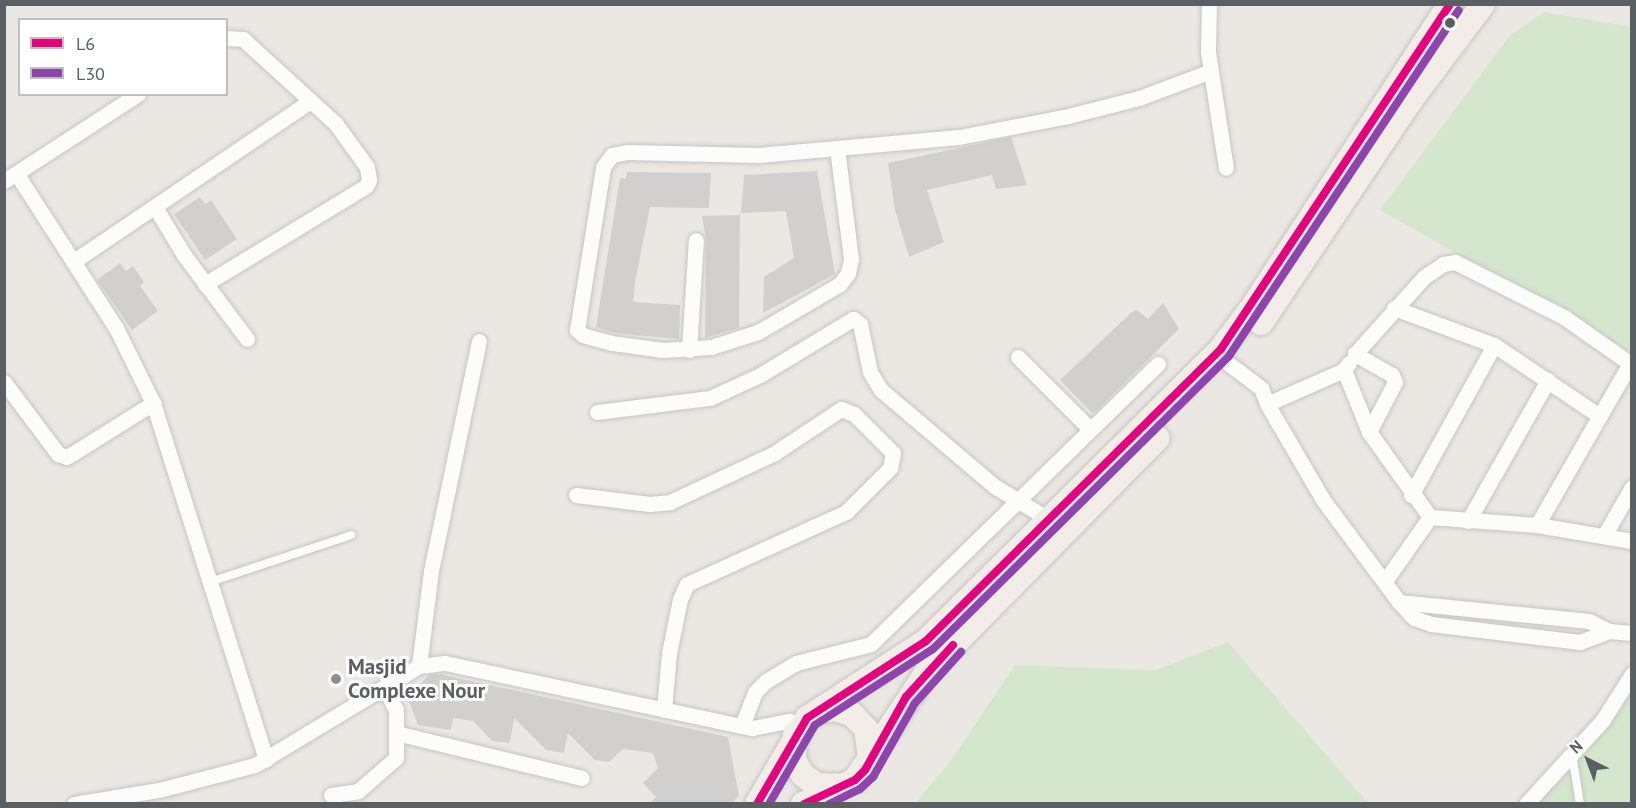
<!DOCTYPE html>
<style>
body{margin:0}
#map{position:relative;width:1636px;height:808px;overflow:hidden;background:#ebe8e4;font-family:"PT Sans",sans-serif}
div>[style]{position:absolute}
.green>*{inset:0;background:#d4e7cd}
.building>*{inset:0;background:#d2d0ce}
.roads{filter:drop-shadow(0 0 2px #c6c5c5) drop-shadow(0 0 2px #c6c5c5)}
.service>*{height:8px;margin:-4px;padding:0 4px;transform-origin:4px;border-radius:4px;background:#fcfcfb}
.minor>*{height:15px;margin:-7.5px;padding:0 7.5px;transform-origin:7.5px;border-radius:7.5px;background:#fcfcfb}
.primary>*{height:24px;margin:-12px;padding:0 12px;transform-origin:12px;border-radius:12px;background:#f2eee7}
.bus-1>*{height:8px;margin:-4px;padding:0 4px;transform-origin:4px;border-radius:4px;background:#e5007d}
.bus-2>*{height:8px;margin:-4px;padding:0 4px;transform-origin:4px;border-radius:4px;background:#8e44ad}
.dots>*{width:16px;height:16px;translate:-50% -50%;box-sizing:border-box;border:3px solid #fff;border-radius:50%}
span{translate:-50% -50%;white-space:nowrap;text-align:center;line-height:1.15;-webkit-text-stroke:6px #fff;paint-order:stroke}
.poi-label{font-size:21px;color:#595f63;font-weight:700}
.left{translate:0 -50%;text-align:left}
.frame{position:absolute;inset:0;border:6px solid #595f63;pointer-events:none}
.legend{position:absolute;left:18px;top:18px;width:210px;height:78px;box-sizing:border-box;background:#fff;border:2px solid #bdbfc1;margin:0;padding:8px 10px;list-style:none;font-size:18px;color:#595f63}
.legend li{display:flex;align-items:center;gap:12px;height:30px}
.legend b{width:30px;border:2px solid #bdbfc1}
.north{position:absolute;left:1558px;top:730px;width:60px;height:60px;-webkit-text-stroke:4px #fff;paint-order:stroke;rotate:318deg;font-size:16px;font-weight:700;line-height:24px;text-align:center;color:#595f63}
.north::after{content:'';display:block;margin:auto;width:21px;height:27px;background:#595f63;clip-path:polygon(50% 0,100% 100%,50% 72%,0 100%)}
</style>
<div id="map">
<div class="green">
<div style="clip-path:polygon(1544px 12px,1631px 27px,1631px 352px,1380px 210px,1510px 35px)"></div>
<div style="clip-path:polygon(1228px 642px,1368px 803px,915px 803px,951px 760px,1015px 665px,1156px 670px)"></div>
<div style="clip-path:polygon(1631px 677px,1631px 803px,1534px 803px)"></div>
</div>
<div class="building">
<div style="clip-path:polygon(1011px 137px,1027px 185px,996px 189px,992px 175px,927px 190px,944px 242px,909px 257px,895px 210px,888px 163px)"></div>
<div style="clip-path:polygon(817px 171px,835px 274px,763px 313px,764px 277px,794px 258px,786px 211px,741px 213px,744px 175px)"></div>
<div style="clip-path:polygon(627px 172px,711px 173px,709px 208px,650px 207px,635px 282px,633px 302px,680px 305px,679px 339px,614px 333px,596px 327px,620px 178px,626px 179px)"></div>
<div style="clip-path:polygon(200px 197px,205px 204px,211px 200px,237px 239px,205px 260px,174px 214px)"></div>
<div style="clip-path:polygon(740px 215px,739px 328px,705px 338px,706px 241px,702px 216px)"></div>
<div style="clip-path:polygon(120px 263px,126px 271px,133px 266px,144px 282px,140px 286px,158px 311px,132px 330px,97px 280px)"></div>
<div style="clip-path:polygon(1163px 303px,1179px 329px,1093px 414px,1060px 380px,1133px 311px,1137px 310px,1148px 319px)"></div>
<div style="clip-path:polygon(439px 674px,728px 737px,739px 796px,731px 804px,649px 804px,656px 797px,643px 783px,658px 768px,653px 753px,623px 749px,609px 762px,595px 760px,568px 733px,564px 753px,546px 750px,514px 718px,510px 743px,492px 741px,473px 721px,453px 718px,451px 730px,418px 725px,407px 696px,429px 675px)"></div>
</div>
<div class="roads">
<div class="service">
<div style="left:210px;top:582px;width:149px;rotate:-18.4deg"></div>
<div style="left:1572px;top:754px;width:51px;rotate:80.9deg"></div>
</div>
<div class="minor">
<div style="left:1209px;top:4px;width:48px;rotate:91.2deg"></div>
<div style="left:1208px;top:52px;width:117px;rotate:81.2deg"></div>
<div style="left:837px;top:148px;width:112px;rotate:82.8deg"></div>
<div style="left:851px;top:259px;width:14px;rotate:102deg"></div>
<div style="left:848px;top:273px;width:14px;rotate:126deg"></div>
<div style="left:840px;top:284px;width:95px;rotate:149.7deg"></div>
<div style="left:758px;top:332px;width:49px;rotate:162.3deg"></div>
<div style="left:711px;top:347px;width:48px;rotate:176.4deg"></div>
<div style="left:663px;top:350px;width:51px;rotate:-172.2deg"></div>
<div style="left:612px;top:343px;width:30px;rotate:-165deg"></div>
<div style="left:583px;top:335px;width:8px;rotate:-140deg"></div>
<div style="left:577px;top:330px;width:165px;rotate:-80.9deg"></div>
<div style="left:603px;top:167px;width:15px;rotate:-53deg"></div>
<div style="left:612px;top:155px;width:15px;rotate:-11deg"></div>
<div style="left:627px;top:152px;width:131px;rotate:1.3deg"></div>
<div style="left:758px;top:155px;width:79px;rotate:-5.1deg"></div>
<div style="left:837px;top:148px;width:122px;rotate:-5.2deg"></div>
<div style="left:959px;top:137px;width:111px;rotate:-10.9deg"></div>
<div style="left:1068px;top:116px;width:73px;rotate:-14.2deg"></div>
<div style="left:1139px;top:98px;width:77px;rotate:-20.6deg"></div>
<div style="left:18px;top:176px;width:181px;rotate:57.2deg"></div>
<div style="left:116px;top:328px;width:84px;rotate:63.7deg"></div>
<div style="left:153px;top:403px;width:374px;rotate:72.4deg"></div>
<div style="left:4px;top:181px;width:160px;rotate:-33deg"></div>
<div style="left:155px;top:207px;width:56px;rotate:58.9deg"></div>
<div style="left:184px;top:255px;width:105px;rotate:53.1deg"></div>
<div style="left:74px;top:261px;width:284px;rotate:-34.1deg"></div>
<div style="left:205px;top:284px;width:188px;rotate:-31.3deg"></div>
<div style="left:366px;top:186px;width:7px;rotate:-63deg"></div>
<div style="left:369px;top:180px;width:13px;rotate:-99deg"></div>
<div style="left:367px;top:167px;width:53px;rotate:-125.8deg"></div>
<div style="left:336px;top:124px;width:126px;rotate:-137.6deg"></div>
<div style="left:243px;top:39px;width:17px;rotate:-177deg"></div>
<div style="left:1394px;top:308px;width:107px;rotate:20.3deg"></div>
<div style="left:1494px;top:345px;width:125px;rotate:33.9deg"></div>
<div style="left:479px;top:341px;width:235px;rotate:101.8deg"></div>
<div style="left:431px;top:571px;width:96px;rotate:97.2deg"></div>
<div style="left:419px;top:666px;width:26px;rotate:-7deg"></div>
<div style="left:445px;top:663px;width:314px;rotate:12deg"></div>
<div style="left:752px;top:728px;width:38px;rotate:-11deg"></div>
<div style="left:789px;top:721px;width:12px;rotate:24deg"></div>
<div style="left:689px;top:350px;width:110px;rotate:-86.4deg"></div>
<div style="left:1018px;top:357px;width:102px;rotate:45deg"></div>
<div style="left:1349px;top:363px;width:9px;rotate:126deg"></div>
<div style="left:1344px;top:370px;width:67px;rotate:68deg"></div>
<div style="left:1369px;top:432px;width:105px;rotate:54.3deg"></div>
<div style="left:1430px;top:517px;width:107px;rotate:4.3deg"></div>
<div style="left:1537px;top:525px;width:96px;rotate:9.6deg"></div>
<div style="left:1229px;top:364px;width:40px;rotate:37deg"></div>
<div style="left:1261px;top:388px;width:17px;rotate:69deg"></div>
<div style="left:1344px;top:370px;width:84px;rotate:156.2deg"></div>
<div style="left:1267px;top:404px;width:111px;rotate:59.7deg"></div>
<div style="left:1323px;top:500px;width:127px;rotate:53.3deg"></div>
<div style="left:1399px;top:602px;width:191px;rotate:5.7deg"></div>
<div style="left:1589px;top:621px;width:22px;rotate:27deg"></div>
<div style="left:1609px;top:631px;width:23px;rotate:5deg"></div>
<div style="left:4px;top:382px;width:90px;rotate:53.1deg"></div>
<div style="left:58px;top:454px;width:9px;rotate:18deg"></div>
<div style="left:67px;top:457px;width:102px;rotate:-32.1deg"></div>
<div style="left:597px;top:412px;width:114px;rotate:-7.1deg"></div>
<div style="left:710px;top:398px;width:55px;rotate:-24.7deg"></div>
<div style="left:760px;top:375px;width:109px;rotate:-31.1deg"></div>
<div style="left:853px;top:319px;width:9px;rotate:36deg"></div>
<div style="left:860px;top:324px;width:49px;rotate:78.2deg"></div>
<div style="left:870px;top:372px;width:21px;rotate:59deg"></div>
<div style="left:881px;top:390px;width:148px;rotate:40.3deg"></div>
<div style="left:994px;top:486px;width:66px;rotate:31.3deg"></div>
<div style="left:1369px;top:432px;width:56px;rotate:-62.5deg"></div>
<div style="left:1395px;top:382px;width:8px;rotate:-113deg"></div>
<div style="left:1392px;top:375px;width:43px;rotate:-150.4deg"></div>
<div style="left:1355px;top:354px;width:103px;rotate:-48.1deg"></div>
<div style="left:1424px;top:277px;width:23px;rotate:-34deg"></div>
<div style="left:1443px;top:264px;width:12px;rotate:-9deg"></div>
<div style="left:1455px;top:262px;width:122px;rotate:26.8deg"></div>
<div style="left:1564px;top:317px;width:83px;rotate:35.2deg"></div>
<div style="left:576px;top:495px;width:74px;rotate:7deg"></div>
<div style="left:649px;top:504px;width:21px;rotate:-5deg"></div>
<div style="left:670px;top:502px;width:114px;rotate:-25deg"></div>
<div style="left:773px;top:454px;width:82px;rotate:-33.5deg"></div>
<div style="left:841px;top:409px;width:14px;rotate:21deg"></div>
<div style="left:854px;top:414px;width:55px;rotate:45deg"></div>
<div style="left:893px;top:453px;width:15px;rotate:101deg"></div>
<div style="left:890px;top:468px;width:62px;rotate:135deg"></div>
<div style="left:846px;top:512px;width:175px;rotate:155.6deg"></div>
<div style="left:687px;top:584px;width:17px;rotate:115deg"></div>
<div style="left:680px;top:599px;width:55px;rotate:101.5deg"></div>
<div style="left:669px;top:653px;width:57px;rotate:95deg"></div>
<div style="left:1411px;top:495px;width:171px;rotate:-61deg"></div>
<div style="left:1468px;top:521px;width:162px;rotate:-60.4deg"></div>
<div style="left:1537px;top:525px;width:187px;rotate:-60.1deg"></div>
<div style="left:1605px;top:534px;width:54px;rotate:-60.1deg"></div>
<div style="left:1385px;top:581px;width:78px;rotate:-54.9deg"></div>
<div style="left:1399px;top:602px;width:22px;rotate:47deg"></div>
<div style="left:1414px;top:618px;width:18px;rotate:19deg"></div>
<div style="left:1431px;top:624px;width:150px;rotate:6.9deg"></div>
<div style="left:1580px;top:642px;width:31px;rotate:-21deg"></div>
<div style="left:742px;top:726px;width:36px;rotate:-69deg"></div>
<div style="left:755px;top:692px;width:16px;rotate:-45deg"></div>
<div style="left:766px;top:681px;width:35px;rotate:-31deg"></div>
<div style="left:796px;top:663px;width:77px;rotate:-14.2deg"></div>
<div style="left:871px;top:644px;width:401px;rotate:-44.3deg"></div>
<div style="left:396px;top:733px;width:191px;rotate:13.6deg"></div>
<div style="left:331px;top:795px;width:27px;rotate:-8deg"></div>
<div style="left:358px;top:791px;width:50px;rotate:-41deg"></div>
<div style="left:396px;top:758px;width:48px;rotate:-90deg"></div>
<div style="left:396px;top:710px;width:25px;rotate:-117deg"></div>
<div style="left:74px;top:804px;width:86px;rotate:-9.4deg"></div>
<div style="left:159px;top:790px;width:99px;rotate:-14.6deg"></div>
<div style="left:255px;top:765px;width:192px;rotate:-31.1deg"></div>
<div style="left:1526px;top:804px;width:113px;rotate:-47.5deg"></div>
<div style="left:1602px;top:721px;width:56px;rotate:-57.4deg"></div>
</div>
<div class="primary">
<div style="left:1261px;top:323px;width:269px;rotate:-56.1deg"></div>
<div style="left:1411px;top:100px;width:120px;rotate:-53.1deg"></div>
<div style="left:816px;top:712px;width:19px;rotate:-9deg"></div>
<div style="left:835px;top:709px;width:19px;rotate:18deg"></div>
<div style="left:853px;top:715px;width:19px;rotate:47deg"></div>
<div style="left:866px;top:729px;width:29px;rotate:82deg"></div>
<div style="left:795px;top:734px;width:26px;rotate:92deg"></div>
<div style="left:794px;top:760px;width:17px;rotate:59deg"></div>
<div style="left:803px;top:775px;width:17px;rotate:36deg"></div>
<div style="left:817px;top:785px;width:24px;rotate:2deg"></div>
<div style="left:757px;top:804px;width:99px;rotate:-59.8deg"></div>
<div style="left:807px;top:718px;width:142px;rotate:-32.9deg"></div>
<div style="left:926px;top:641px;width:415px;rotate:-44.7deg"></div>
<div style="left:1221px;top:349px;width:57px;rotate:-53.5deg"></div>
<div style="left:1255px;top:303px;width:357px;rotate:-56.9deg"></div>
<div style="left:803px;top:804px;width:57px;rotate:-24.8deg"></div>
<div style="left:855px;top:780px;width:128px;rotate:-56.4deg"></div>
<div style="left:926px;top:673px;width:330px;rotate:-45.4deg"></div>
</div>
</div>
<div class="bus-1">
<div style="left:757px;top:804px;width:99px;rotate:-59.8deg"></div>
<div style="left:807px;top:718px;width:142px;rotate:-32.9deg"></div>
<div style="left:926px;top:641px;width:415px;rotate:-44.7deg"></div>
<div style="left:1221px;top:349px;width:414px;rotate:-56.4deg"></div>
<div style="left:804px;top:804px;width:56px;rotate:-25.2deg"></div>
<div style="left:855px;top:780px;width:14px;rotate:-45deg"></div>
<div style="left:865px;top:770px;width:84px;rotate:-60.7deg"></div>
<div style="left:906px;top:697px;width:70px;rotate:-47.9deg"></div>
</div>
<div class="bus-2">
<div style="left:769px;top:804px;width:91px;rotate:-59.8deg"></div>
<div style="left:815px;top:725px;width:140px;rotate:-32.8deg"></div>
<div style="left:933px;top:649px;width:416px;rotate:-44.7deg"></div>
<div style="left:1229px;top:356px;width:415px;rotate:-56.4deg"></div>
<div style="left:829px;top:804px;width:34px;rotate:-26deg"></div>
<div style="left:860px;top:789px;width:18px;rotate:-43deg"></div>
<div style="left:873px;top:777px;width:85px;rotate:-60.4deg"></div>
<div style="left:915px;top:703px;width:69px;rotate:-48deg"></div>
</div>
<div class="dots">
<div style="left:1450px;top:23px;background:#595f63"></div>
<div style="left:336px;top:679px;background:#8c8f90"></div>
</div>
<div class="poi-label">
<span class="left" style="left:348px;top:679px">Masjid<br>Complexe Nour</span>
</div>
<div class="frame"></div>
<ul class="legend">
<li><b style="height:8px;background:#e5007d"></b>L6</li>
<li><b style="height:8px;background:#8e44ad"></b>L30</li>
</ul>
<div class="north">N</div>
</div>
